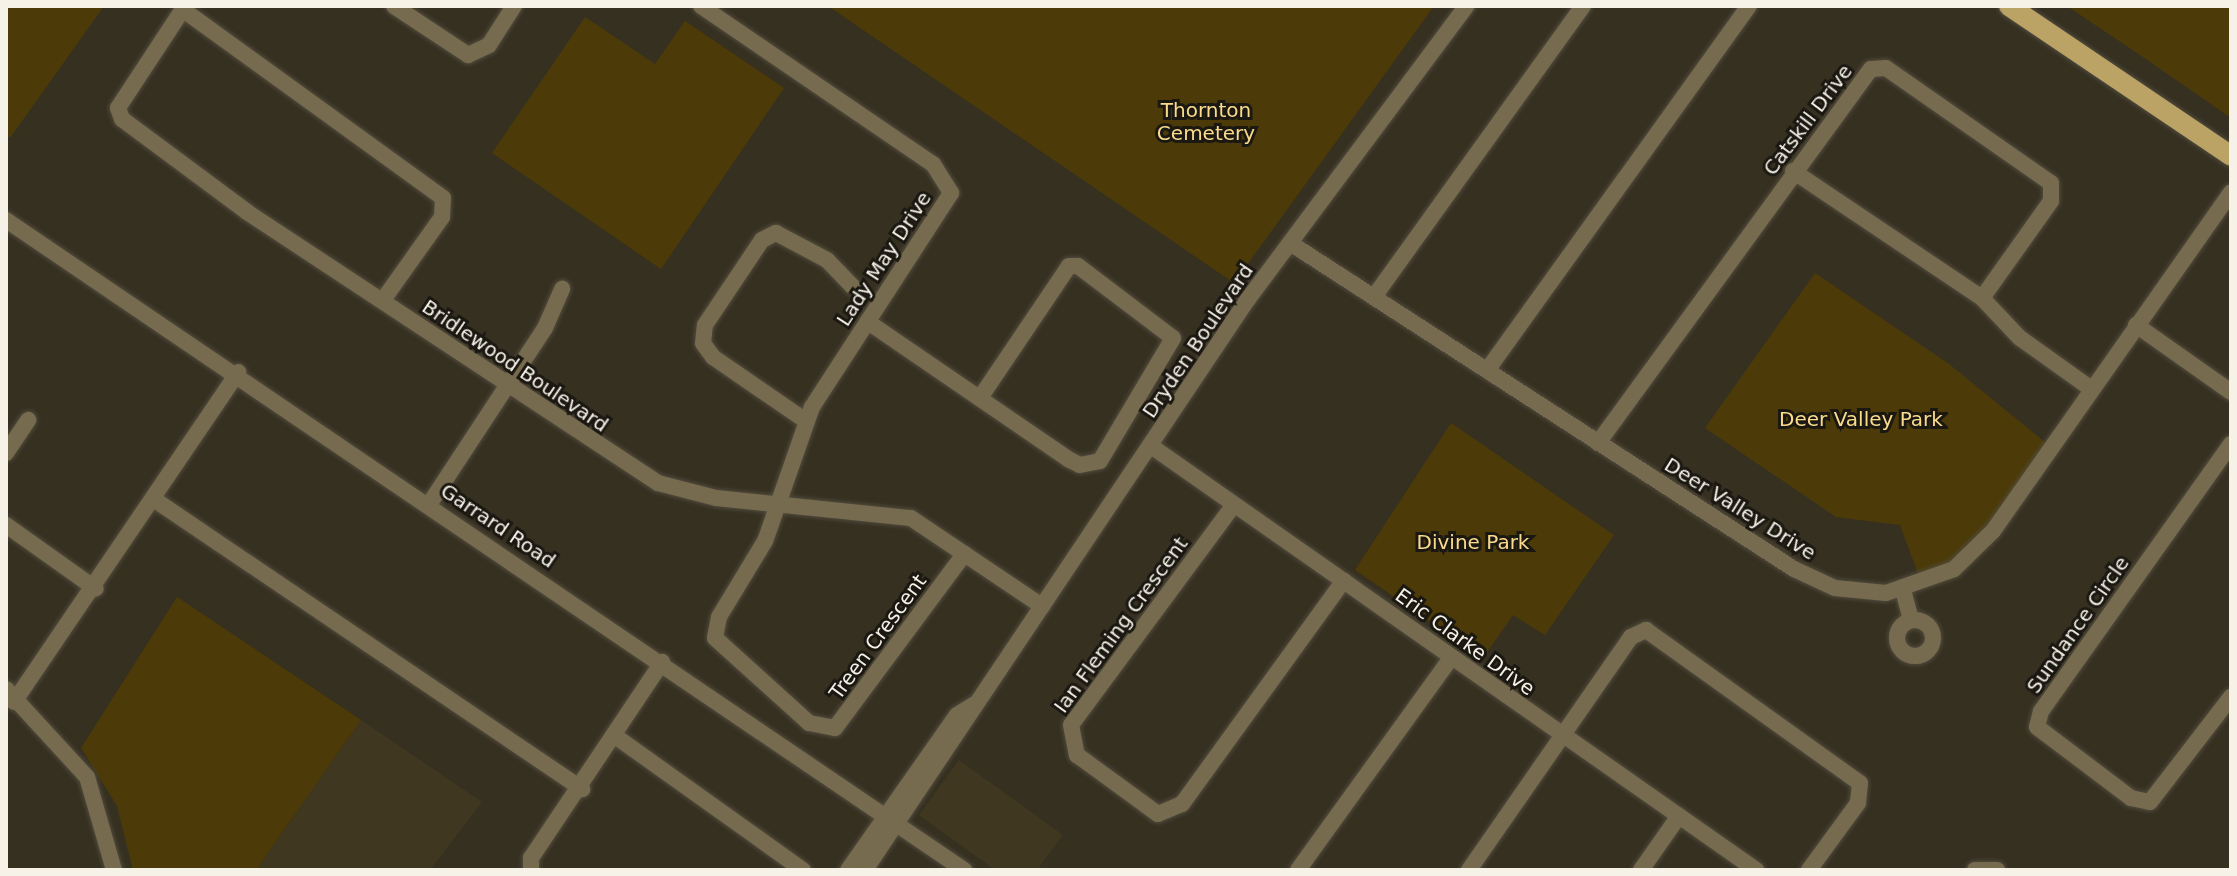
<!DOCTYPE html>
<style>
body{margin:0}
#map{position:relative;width:2237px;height:876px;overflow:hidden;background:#363021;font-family:"DejaVu Sans",sans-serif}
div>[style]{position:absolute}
.built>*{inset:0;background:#403721}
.green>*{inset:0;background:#4c3b08}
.roads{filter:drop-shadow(0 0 2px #514b3d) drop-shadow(0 0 2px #514b3d)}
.minor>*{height:16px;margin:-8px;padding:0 8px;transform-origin:8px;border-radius:8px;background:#766b4e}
.minor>.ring{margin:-8px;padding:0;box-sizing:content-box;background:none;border:16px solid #766b4e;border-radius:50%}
.major>*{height:20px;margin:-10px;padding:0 10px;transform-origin:10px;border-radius:10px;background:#bba366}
span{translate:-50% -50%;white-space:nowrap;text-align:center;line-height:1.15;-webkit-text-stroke:6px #1b1812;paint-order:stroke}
.park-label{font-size:20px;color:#fadb8c}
.street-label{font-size:20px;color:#f6f2e8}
.frame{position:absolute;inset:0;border:8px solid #f6f2e8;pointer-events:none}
</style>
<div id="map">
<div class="built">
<div style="clip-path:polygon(361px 720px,482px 802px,430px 870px,256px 870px)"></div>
<div style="clip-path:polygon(959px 760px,1063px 835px,1037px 870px,995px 870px,919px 815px)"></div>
</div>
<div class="green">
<div style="clip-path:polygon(6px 6px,104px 6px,10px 138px,6px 134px)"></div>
<div style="clip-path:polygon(828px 6px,1434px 6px,1234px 283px)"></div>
<div style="clip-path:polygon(2067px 6px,2231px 6px,2231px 118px,2140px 55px)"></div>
<div style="clip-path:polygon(585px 17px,655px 64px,685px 21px,784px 88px,661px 269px,492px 153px)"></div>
<div style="clip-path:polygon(1815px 273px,1949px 364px,2046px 443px,1984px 531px,1948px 565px,1920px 579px,1900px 525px,1836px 517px,1705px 428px)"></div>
<div style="clip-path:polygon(1451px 423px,1614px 535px,1545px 635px,1513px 615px,1483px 658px,1355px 570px)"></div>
<div style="clip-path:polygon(177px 597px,361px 720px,256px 870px,133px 870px,117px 806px,81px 748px)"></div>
</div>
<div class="roads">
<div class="minor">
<div style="left:185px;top:6px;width:122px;rotate:123.3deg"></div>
<div style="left:118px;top:108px;width:12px;rotate:70deg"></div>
<div style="left:122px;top:119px;width:156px;rotate:36.6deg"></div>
<div style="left:247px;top:212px;width:492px;rotate:33.4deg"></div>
<div style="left:658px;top:483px;width:60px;rotate:14.5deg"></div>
<div style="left:716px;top:498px;width:196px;rotate:5.9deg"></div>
<div style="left:911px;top:518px;width:158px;rotate:33.9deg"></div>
<div style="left:394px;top:6px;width:89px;rotate:33.5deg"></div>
<div style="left:468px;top:55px;width:23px;rotate:-25deg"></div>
<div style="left:489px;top:45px;width:46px;rotate:-57.3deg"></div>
<div style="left:701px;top:6px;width:281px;rotate:34.3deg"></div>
<div style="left:933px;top:164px;width:34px;rotate:58deg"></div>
<div style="left:951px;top:193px;width:255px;rotate:123deg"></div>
<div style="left:812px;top:407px;width:142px;rotate:109.3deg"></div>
<div style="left:765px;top:541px;width:89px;rotate:121.2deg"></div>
<div style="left:719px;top:617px;width:21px;rotate:101deg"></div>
<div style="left:715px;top:638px;width:127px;rotate:42.1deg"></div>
<div style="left:809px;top:723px;width:26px;rotate:11deg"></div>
<div style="left:835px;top:728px;width:217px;rotate:-53.4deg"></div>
<div style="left:182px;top:9px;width:322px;rotate:35.9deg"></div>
<div style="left:443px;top:198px;width:19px;rotate:93deg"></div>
<div style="left:442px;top:217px;width:102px;rotate:125.4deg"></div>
<div style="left:1793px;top:171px;width:228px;rotate:33.9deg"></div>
<div style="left:1982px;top:298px;width:55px;rotate:46.5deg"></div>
<div style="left:2020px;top:338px;width:86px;rotate:35.5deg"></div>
<div style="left:6px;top:220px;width:1158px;rotate:34.16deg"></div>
<div style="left:1290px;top:243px;width:600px;rotate:32.9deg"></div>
<div style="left:1794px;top:569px;width:45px;rotate:24.9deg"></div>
<div style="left:1835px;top:588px;width:51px;rotate:5.6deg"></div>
<div style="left:1886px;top:593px;width:72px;rotate:-19.4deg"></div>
<div style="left:1954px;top:569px;width:54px;rotate:-44.3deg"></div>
<div style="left:1993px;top:531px;width:414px;rotate:-54.9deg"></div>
<div style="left:1376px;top:294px;width:355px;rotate:-54.3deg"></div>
<div style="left:868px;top:322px;width:242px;rotate:34.4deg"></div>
<div style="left:1068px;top:459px;width:13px;rotate:27deg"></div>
<div style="left:1080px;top:465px;width:20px;rotate:-11deg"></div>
<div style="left:1100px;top:461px;width:143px;rotate:-59.3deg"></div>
<div style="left:1173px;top:338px;width:119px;rotate:-142.8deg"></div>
<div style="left:1078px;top:266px;width:9px;rotate:180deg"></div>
<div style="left:1069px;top:266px;width:159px;rotate:124deg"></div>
<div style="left:2136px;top:325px;width:116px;rotate:35.2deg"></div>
<div style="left:1488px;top:369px;width:447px;rotate:-54.3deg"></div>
<div style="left:806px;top:421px;width:113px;rotate:-145.5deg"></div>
<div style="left:713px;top:357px;width:17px;rotate:-126deg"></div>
<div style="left:703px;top:343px;width:18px;rotate:-84deg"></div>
<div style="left:705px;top:325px;width:102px;rotate:-56.2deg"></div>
<div style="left:762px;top:240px;width:16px;rotate:-27deg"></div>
<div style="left:776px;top:233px;width:58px;rotate:27.9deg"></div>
<div style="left:827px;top:260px;width:37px;rotate:46deg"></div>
<div style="left:1598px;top:443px;width:463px;rotate:-53.9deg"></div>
<div style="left:1871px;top:69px;width:15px;rotate:-4deg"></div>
<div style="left:1886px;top:68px;width:201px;rotate:34.9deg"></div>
<div style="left:2051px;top:183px;width:18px;rotate:90deg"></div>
<div style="left:2051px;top:201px;width:119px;rotate:125.4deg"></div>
<div style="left:2231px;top:444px;width:328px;rotate:125.4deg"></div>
<div style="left:2041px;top:711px;width:16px;rotate:104deg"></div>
<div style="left:2037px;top:727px;width:118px;rotate:37.1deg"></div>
<div style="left:2131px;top:798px;width:19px;rotate:12deg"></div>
<div style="left:2150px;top:802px;width:133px;rotate:-52.4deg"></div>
<div style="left:1151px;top:446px;width:739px;rotate:35.02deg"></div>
<div style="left:6px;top:453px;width:40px;rotate:-56deg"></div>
<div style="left:155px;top:500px;width:516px;rotate:34.09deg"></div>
<div style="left:430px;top:503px;width:209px;rotate:-56.7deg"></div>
<div style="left:545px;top:328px;width:43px;rotate:-66.4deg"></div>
<div style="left:1233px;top:506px;width:272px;rotate:126.5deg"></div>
<div style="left:1071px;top:725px;width:31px;rotate:79deg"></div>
<div style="left:1077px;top:755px;width:100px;rotate:36.1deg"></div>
<div style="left:1158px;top:814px;width:26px;rotate:-23deg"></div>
<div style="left:1182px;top:804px;width:276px;rotate:-54.1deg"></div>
<div style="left:6px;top:525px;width:110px;rotate:35.4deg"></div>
<div style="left:1903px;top:590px;width:31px;rotate:75deg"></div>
<div class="ring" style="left:1897px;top:620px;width:20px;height:20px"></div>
<div style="left:6px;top:689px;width:120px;rotate:47.4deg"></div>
<div style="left:87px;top:777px;width:97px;rotate:73.8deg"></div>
<div style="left:14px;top:702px;width:399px;rotate:-55.8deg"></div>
<div style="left:615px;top:736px;width:231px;rotate:35.5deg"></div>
<div style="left:531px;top:870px;width:12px;rotate:-90deg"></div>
<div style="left:531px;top:858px;width:236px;rotate:-56.2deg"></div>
<div style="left:848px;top:870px;width:189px;rotate:-54.9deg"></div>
<div style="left:957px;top:715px;width:19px;rotate:-32deg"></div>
<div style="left:865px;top:870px;width:688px;rotate:-56.15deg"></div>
<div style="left:1248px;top:299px;width:365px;rotate:-53.3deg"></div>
<div style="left:1298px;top:870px;width:261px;rotate:-54.2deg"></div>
<div style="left:1469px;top:870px;width:284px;rotate:-55.2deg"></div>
<div style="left:1631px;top:637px;width:17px;rotate:-25deg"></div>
<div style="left:1646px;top:630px;width:263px;rotate:35.6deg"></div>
<div style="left:1860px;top:783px;width:20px;rotate:96deg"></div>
<div style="left:1858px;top:803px;width:83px;rotate:126.2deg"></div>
<div style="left:1641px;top:870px;width:66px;rotate:-54.9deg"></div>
<div style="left:1975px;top:870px;width:22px"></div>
</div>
<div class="major">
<div style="left:2009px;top:6px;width:268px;rotate:34deg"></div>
</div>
</div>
<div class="park-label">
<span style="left:1206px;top:122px">Thornton<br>Cemetery</span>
<span style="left:1861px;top:419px">Deer Valley Park</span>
<span style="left:1473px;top:542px">Divine Park</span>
</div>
<div class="street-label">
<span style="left:1808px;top:120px;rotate:-53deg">Catskill Drive</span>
<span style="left:884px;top:259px;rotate:-57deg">Lady May Drive</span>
<span style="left:1198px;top:341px;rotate:-56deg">Dryden Boulevard</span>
<span style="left:515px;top:366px;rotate:34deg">Bridlewood Boulevard</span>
<span style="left:1740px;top:509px;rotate:32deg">Deer Valley Drive</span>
<span style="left:498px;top:526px;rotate:34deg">Garrard Road</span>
<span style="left:1121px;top:625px;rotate:-54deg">Ian Fleming Crescent</span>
<span style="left:2078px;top:625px;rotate:-55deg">Sundance Circle</span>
<span style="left:878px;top:637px;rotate:-54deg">Treen Crescent</span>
<span style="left:1465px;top:642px;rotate:36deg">Eric Clarke Drive</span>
</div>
<div class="frame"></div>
</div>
